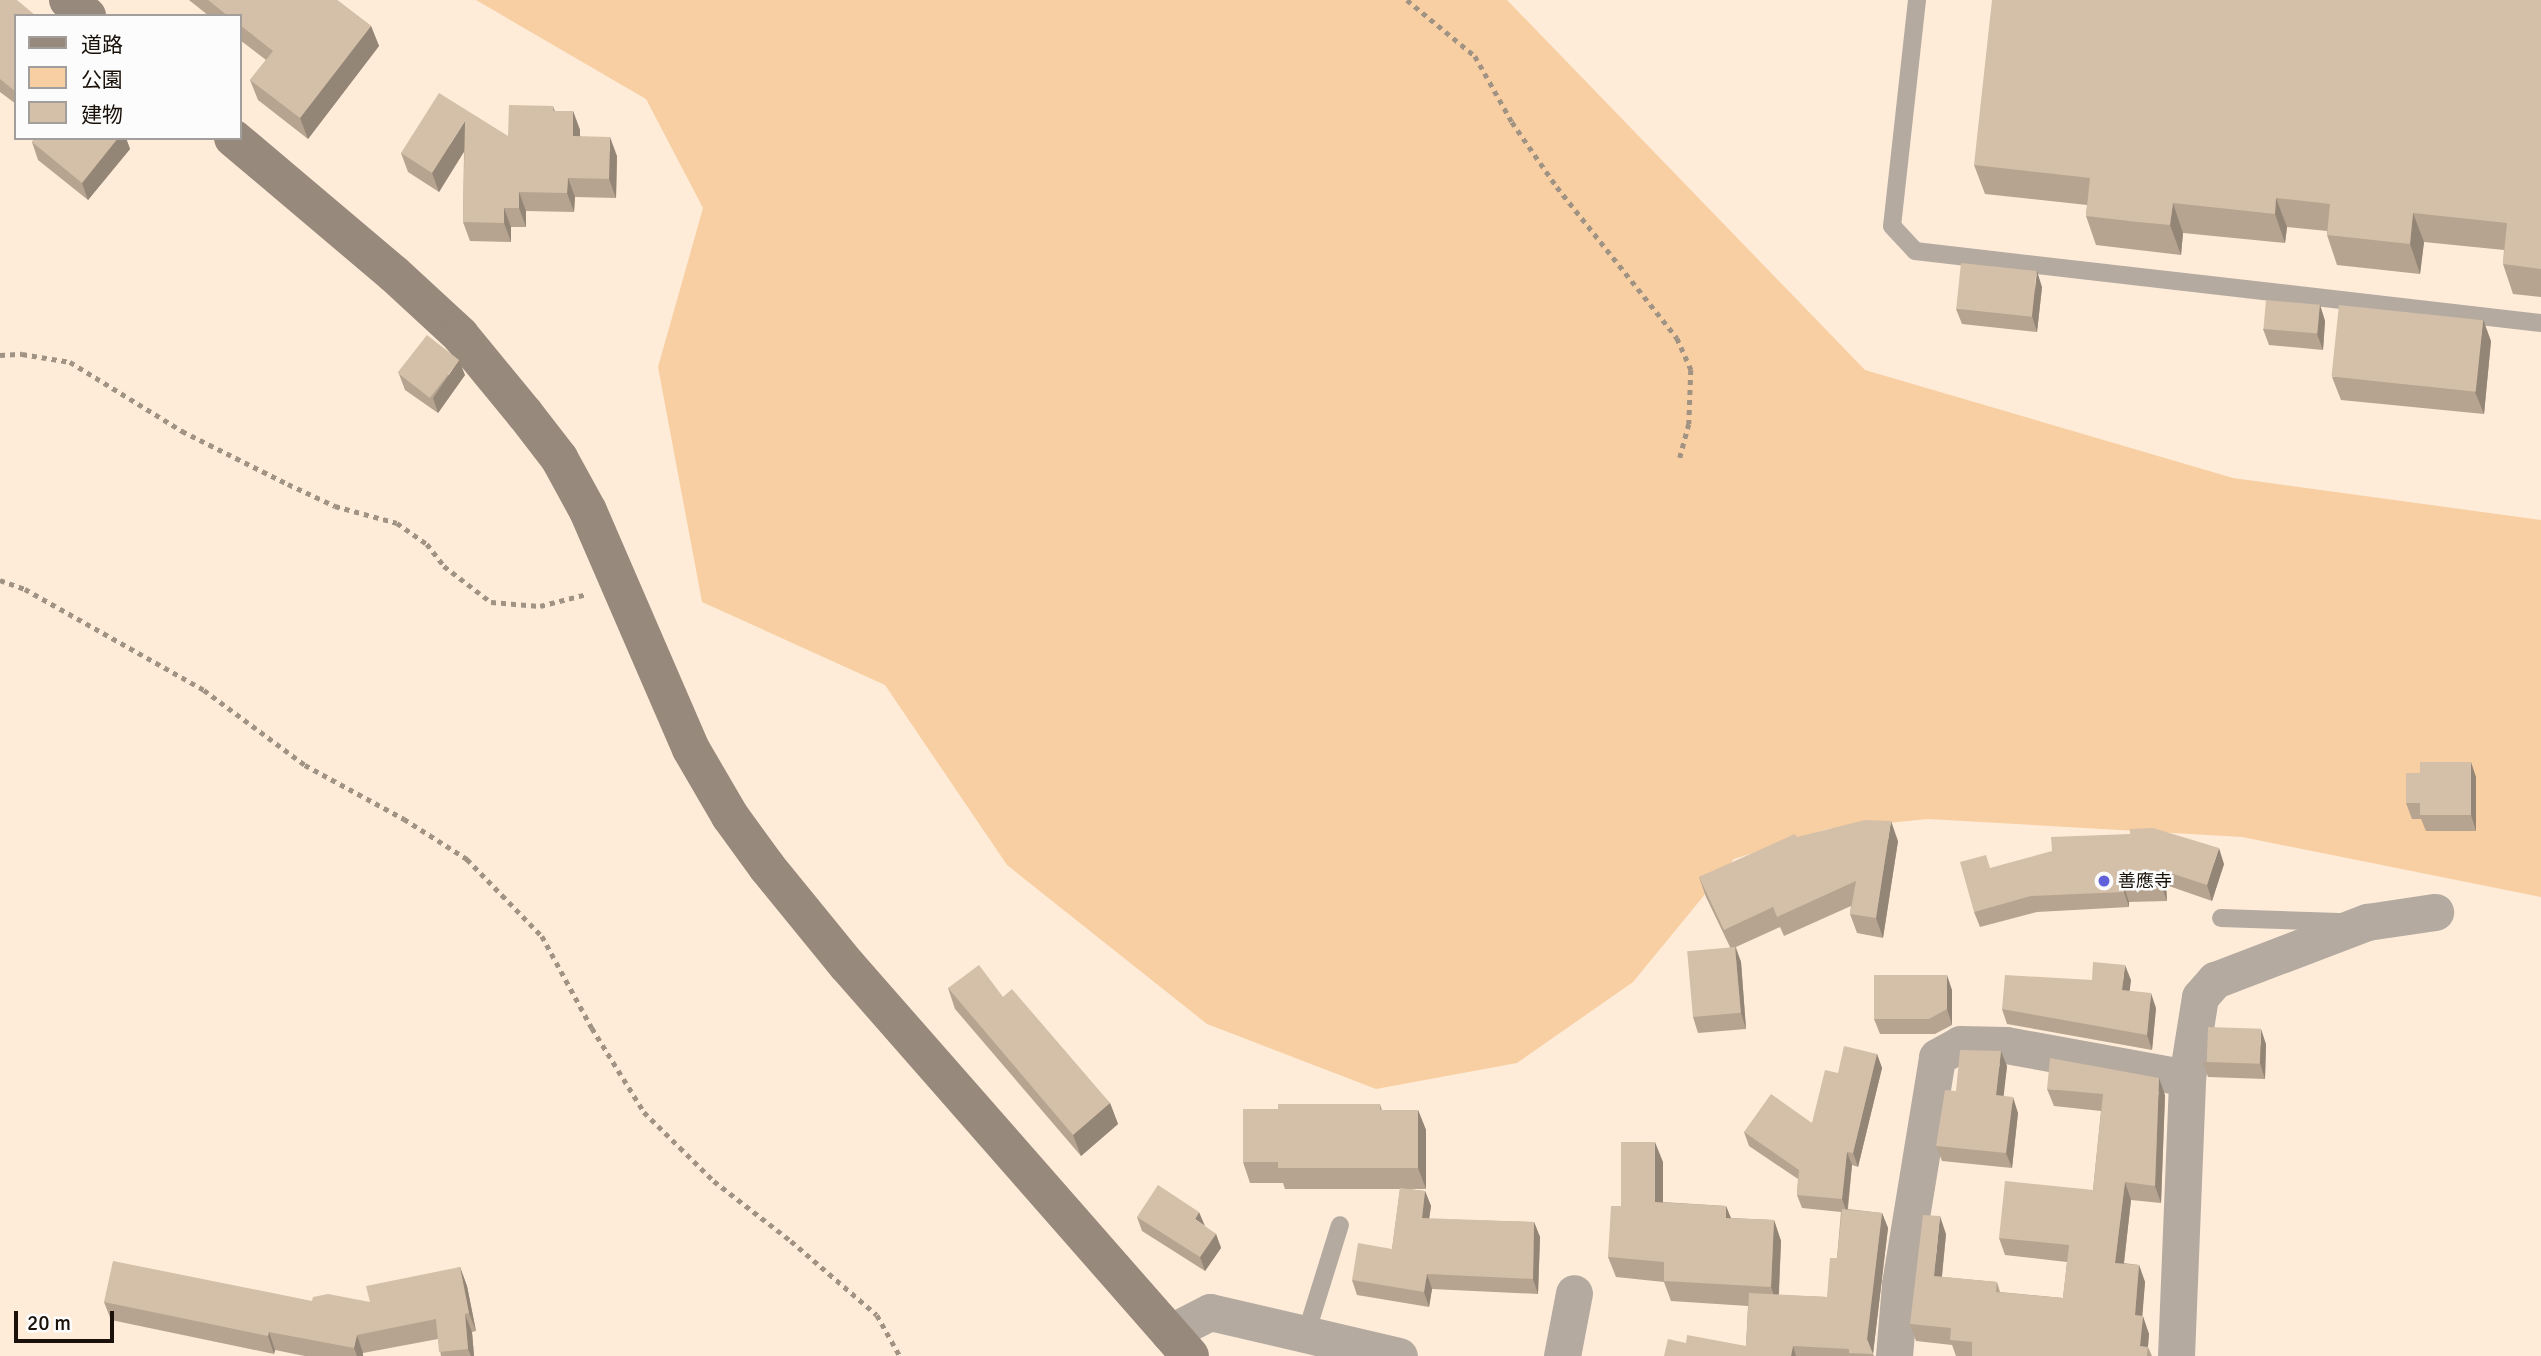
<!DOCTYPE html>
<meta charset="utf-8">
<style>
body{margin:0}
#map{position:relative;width:2541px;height:1356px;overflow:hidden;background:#feecd9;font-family:Signika,"Noto Sans JP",sans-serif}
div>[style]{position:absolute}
.green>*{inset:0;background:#f8cfa3}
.path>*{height:4.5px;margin-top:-2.25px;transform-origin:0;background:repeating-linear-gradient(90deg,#a19384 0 5px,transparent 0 10px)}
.lane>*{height:18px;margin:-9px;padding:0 9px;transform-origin:9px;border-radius:9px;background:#b4aaa0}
.street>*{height:37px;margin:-18.5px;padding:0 18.5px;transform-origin:18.5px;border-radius:18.5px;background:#b4aaa0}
.secondary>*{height:38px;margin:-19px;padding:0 19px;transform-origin:19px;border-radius:19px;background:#97897b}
.wall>*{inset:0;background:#b6a490}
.shaded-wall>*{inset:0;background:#948676}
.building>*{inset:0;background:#d4bfa8;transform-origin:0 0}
.dots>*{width:19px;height:19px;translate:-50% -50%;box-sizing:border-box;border:4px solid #fcfcfc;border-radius:50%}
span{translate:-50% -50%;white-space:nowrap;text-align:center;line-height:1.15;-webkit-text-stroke:5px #fcfcfc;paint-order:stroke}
.poi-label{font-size:18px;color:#1a120a}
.left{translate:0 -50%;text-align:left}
.legend{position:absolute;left:14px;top:14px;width:228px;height:126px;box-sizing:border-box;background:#fcfcfc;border:2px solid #a29e9b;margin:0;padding:9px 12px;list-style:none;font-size:21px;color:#1a120a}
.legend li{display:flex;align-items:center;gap:14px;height:35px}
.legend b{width:35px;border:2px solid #a29e9b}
.scale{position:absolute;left:14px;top:1311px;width:100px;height:32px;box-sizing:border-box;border:4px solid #1a120a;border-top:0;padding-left:9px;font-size:21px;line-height:24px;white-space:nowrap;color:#1a120a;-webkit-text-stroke:5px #fcfcfc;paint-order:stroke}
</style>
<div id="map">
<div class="green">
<div style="clip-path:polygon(476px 0,1507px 0,1865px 370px,2233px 478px,2541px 520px,2541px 897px,2242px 837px,1928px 819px,1827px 829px,1734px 859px,1633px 982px,1517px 1063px,1376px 1089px,1207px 1024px,1007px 865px,885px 685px,702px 602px,658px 367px,703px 208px,646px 99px)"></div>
</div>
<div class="path">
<div style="left:1407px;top:0;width:88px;rotate:39.5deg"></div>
<div style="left:1475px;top:56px;width:76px;rotate:60.7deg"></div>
<div style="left:1512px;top:122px;width:79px;rotate:55.3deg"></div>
<div style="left:1557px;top:187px;width:193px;rotate:51.5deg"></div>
<div style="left:1677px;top:338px;width:35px;rotate:66deg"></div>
<div style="left:1691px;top:370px;width:54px;rotate:92.1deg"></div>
<div style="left:1689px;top:424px;width:35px;rotate:105deg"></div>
<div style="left:0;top:355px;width:22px;rotate:-3deg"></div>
<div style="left:22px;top:354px;width:49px;rotate:9.5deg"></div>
<div style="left:70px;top:362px;width:132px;rotate:31.6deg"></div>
<div style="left:182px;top:431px;width:119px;rotate:26.6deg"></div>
<div style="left:288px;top:484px;width:52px;rotate:25.1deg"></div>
<div style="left:335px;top:506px;width:64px;rotate:15.3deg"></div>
<div style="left:397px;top:523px;width:37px;rotate:35deg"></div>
<div style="left:427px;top:544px;width:28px;rotate:52deg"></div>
<div style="left:444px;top:566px;width:59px;rotate:37.5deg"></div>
<div style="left:491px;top:602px;width:49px;rotate:4.7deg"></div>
<div style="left:540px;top:606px;width:49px;rotate:-14.3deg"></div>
<div style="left:0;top:580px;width:27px;rotate:20deg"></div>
<div style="left:25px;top:589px;width:206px;rotate:29.4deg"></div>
<div style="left:204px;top:690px;width:126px;rotate:36.6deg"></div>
<div style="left:305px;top:765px;width:113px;rotate:28.6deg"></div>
<div style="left:404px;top:819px;width:75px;rotate:32.4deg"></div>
<div style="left:467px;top:859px;width:107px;rotate:45.8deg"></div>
<div style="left:542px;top:936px;width:105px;rotate:61.5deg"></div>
<div style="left:592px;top:1028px;width:99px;rotate:58.2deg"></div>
<div style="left:644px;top:1112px;width:98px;rotate:44.6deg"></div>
<div style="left:714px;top:1181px;width:98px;rotate:37.9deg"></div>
<div style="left:791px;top:1241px;width:113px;rotate:40.7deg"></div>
<div style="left:877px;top:1315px;width:47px;rotate:60.7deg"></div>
</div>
<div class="lane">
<div style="left:1917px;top:0;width:227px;rotate:96.3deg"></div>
<div style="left:1892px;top:226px;width:34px;rotate:47deg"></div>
<div style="left:1915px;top:251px;width:630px;rotate:6.56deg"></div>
<div style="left:2221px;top:918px;width:118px;rotate:1.9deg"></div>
<div style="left:1306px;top:1334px;width:114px;rotate:-72.7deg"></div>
</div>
<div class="street">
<div style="left:1169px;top:1333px;width:46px;rotate:-27.1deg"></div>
<div style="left:1210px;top:1312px;width:194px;rotate:13.1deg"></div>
<div style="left:1562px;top:1356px;width:64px;rotate:-79.2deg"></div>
<div style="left:1894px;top:1356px;width:72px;rotate:-85.2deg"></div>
<div style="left:1900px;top:1284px;width:230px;rotate:-80.7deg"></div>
<div style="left:1937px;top:1057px;width:26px;rotate:-29deg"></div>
<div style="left:1960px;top:1044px;width:46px;rotate:1.2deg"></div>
<div style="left:2006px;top:1045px;width:184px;rotate:10.3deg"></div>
<div style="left:2176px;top:1356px;width:278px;rotate:-87.7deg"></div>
<div style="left:2187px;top:1078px;width:82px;rotate:-80.9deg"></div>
<div style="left:2200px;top:997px;width:23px;rotate:-49deg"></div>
<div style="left:2215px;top:980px;width:163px;rotate:-20.9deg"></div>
<div style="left:2367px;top:922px;width:69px;rotate:-8.4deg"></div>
</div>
<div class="secondary">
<div style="left:68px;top:0;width:25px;rotate:40deg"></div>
<div style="left:233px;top:138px;width:211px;rotate:40.2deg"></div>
<div style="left:394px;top:274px;width:90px;rotate:42.7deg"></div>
<div style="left:460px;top:335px;width:102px;rotate:50.6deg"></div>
<div style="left:525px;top:414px;width:56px;rotate:52.3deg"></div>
<div style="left:559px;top:458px;width:60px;rotate:61.3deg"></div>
<div style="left:588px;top:511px;width:259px;rotate:66.6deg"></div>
<div style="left:691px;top:749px;width:78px;rotate:59.8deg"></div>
<div style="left:730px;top:816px;width:63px;rotate:54deg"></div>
<div style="left:767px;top:867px;width:127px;rotate:50.8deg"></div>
<div style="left:847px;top:965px;width:520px;rotate:48.74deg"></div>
</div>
<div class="wall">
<div style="clip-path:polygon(0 0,16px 16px,16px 104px,0 92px)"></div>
<div style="clip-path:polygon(189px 0,337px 0,371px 26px,379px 46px,308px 139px,258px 100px,250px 80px,266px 60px,240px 40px,240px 16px,209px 16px)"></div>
<div style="clip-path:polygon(2541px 0,2541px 297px,2513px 294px,2503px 264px,2504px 250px,2424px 242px,2420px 274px,2337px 265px,2327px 235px,2327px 231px,2287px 227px,2285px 243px,2183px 233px,2181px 255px,2096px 245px,2086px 216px,2087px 205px,1985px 194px,1974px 165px)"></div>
<div style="clip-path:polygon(553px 106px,555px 111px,573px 111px,580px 130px,580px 136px,617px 156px,616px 198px,575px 197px,574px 212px,526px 211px,526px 227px,511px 227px,511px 242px,470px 241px,463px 222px,464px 152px,439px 192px,408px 172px,401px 153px,508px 136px)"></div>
<div style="clip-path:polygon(35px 138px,126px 138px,130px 149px,88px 200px,38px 160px,32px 142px)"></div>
<div style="clip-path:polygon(2042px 287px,2037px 332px,1962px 324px,1956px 309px)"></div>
<div style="clip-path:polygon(2320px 305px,2325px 321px,2323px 350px,2269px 345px,2263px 329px)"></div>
<div style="clip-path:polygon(2491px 341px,2484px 414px,2341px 400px,2332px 377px)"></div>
<div style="clip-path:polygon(399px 374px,465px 375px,438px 413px,405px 390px)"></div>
<div style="clip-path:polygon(2476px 777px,2476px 831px,2426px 831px,2421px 819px,2412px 819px,2406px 803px)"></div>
<div style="clip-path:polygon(1797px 837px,1898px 841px,1883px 938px,1857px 933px,1850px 914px,1851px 906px,1784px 936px,1780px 927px,1736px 947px,1741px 962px,1746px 1029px,1698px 1033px,1693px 1017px,1730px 947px,1706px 897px,1699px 877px)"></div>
<div style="clip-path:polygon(2224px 864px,2212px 901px,2166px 885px,2167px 901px,2129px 902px,2129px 907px,2037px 912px,1980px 927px,1974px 912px,1991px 868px)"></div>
<div style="clip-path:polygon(2092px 980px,2131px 980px,2129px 991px,2156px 1008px,2152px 1050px,2007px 1024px,2002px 1009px)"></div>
<div style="clip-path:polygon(948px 988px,1003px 997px,1110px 1103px,1118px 1124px,1081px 1156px,955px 1009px)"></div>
<div style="clip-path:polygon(1952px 990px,1952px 1025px,1935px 1034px,1880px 1034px,1874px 1019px)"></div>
<div style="clip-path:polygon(2266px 1044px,2265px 1079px,2208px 1077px,2203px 1062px)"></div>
<div style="clip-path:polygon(1877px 1054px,1882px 1068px,1858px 1167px,1852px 1165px,1848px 1209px,1882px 1213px,1888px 1228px,1873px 1354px,1874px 1356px,1664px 1356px,1686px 1343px,1746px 1346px,1748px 1306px,1671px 1301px,1664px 1282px,1616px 1277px,1608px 1257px,1621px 1206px,1663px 1162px,1663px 1202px,1726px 1206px,1731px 1218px,1774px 1220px,1781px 1241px,1779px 1295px,1827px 1297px,1837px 1258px,1841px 1212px,1802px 1208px,1797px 1195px,1798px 1179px,1749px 1146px,1744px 1132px,1812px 1123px,1838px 1073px)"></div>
<div style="clip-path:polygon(2007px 1066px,2003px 1096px,2018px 1113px,2012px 1168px,1942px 1161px,1936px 1146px,1956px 1091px)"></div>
<div style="clip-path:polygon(2047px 1089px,2165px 1095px,2161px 1203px,2131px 1200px,2124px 1263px,2139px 1265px,2145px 1282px,2142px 1316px,2149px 1334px,2148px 1347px,2152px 1356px,1956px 1356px,1952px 1345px,1916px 1341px,1910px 1324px,1946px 1234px,1942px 1277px,1997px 1282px,2000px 1292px,2063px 1298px,2067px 1262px,2005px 1255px,1999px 1238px,2093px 1190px,2101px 1111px,2054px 1106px)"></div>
<div style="clip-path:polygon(1380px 1104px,1382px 1110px,1418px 1110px,1426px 1130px,1426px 1189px,1408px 1189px,1425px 1191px,1431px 1206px,1429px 1219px,1534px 1222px,1540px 1237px,1538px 1294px,1432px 1289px,1429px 1307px,1357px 1295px,1352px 1280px,1392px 1249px,1400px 1189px,1285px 1189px,1283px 1183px,1250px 1183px,1243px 1162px,1278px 1109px)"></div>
<div style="clip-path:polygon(1137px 1217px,1204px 1226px,1216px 1234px,1221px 1248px,1205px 1271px,1142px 1231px)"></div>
<div style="clip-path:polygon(460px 1267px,467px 1286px,476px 1331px,472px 1332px,474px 1356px,441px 1356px,438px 1339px,363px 1353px,363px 1356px,305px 1356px,275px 1350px,274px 1354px,111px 1320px,104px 1302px,370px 1302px)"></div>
</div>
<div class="shaded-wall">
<div style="clip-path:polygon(371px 26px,379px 46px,308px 139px,300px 118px)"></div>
<div style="clip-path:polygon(573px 111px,580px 130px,580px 155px,573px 136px)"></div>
<div style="clip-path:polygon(465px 121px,471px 140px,439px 192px,432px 173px)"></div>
<div style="clip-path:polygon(610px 137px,617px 156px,616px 198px,609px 179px)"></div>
<div style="clip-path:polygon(118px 138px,126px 138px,130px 149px,88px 200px,82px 183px)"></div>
<div style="clip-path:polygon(568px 178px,575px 197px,574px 212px,567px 193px)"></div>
<div style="clip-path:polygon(519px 192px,526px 211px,526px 227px,519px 208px)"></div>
<div style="clip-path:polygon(2276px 198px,2287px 227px,2285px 243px,2275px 214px)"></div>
<div style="clip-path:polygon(2173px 203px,2183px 233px,2181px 255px,2170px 225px)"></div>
<div style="clip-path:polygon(504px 208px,511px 227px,511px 242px,504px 223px)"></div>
<div style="clip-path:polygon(2413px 213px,2424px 242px,2420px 274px,2410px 244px)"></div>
<div style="clip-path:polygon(2037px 271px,2042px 287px,2037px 332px,2032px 316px)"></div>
<div style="clip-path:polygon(2320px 305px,2325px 321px,2323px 350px,2317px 334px)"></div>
<div style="clip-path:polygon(2483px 319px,2491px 341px,2484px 414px,2475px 392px)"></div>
<div style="clip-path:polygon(459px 360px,465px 375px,438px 413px,433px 398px)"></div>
<div style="clip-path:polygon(2471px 762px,2476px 777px,2476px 831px,2471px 815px)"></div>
<div style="clip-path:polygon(1891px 821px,1898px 841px,1883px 938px,1876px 918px)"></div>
<div style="clip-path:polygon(2219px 848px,2224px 864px,2212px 901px,2207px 885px)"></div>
<div style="clip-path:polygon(2161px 870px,2166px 885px,2167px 901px,2161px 885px)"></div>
<div style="clip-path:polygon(2124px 887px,2129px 902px,2129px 907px,2124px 892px)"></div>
<div style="clip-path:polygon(1735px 947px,1741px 962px,1746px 1029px,1741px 1013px)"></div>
<div style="clip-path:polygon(2125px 965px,2131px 980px,2128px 1005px,2122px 990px)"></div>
<div style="clip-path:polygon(1947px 975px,1952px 990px,1952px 1025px,1947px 1009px)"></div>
<div style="clip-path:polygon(2151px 993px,2156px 1008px,2152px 1050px,2147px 1035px)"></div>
<div style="clip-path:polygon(2261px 1029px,2266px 1044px,2265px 1079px,2260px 1063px)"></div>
<div style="clip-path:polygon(2001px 1051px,2007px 1066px,2002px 1111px,1996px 1095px)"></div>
<div style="clip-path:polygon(1877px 1054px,1882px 1068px,1858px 1167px,1853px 1153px)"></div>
<div style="clip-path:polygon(2159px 1078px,2165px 1095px,2161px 1203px,2155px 1186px)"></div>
<div style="clip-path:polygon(2013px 1097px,2018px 1113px,2012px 1168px,2006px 1153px)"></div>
<div style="clip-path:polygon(1110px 1103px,1118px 1124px,1081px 1156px,1073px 1135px)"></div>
<div style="clip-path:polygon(1418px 1110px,1426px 1130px,1426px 1189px,1418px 1168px)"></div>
<div style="clip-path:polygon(1655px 1142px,1663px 1162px,1663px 1222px,1655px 1202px)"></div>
<div style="clip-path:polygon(1847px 1152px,1852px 1165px,1847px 1213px,1842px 1199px)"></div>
<div style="clip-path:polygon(2125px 1182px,2131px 1200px,2122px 1280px,2115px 1263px)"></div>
<div style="clip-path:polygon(1425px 1191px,1431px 1206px,1427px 1233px,1422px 1218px)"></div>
<div style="clip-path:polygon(1726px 1206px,1734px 1226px,1726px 1218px)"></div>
<div style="clip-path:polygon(1199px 1212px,1205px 1226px,1195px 1219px)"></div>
<div style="clip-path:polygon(1882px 1213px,1888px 1228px,1873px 1354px,1867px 1339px)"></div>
<div style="clip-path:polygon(1940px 1216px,1946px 1234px,1940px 1294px,1934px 1276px)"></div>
<div style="clip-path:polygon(1774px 1220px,1781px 1241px,1778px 1308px,1771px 1287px)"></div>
<div style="clip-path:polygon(1534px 1222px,1540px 1237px,1538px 1294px,1533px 1279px)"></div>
<div style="clip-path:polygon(1216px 1234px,1221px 1248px,1205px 1271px,1200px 1257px)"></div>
<div style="clip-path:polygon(2139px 1265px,2145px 1282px,2141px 1333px,2135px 1315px)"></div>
<div style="clip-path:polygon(460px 1267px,467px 1286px,476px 1331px,469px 1313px)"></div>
<div style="clip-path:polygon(1427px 1274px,1432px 1289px,1429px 1307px,1424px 1292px)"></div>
<div style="clip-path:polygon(465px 1314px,472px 1332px,474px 1356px,471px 1356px,468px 1349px)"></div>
<div style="clip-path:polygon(2143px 1316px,2149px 1334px,2147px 1356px,2140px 1346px)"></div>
<div style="clip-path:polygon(269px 1332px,275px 1350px,274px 1354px,268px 1336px)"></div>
<div style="clip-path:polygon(357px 1335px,363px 1353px,363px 1356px,357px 1356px,354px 1348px)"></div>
<div style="clip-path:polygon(1793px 1346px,1796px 1356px,1791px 1356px)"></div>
</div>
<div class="building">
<div style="clip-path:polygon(0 0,17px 0,36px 16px,16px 16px,16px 92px,0 79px)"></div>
<div style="clip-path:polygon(208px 0,337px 0,371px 26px,300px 118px,250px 80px,273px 51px,240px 25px,240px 16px,228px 16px)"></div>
<div style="clip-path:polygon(1992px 0,2541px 0,2541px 269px,2503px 264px,2507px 223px,2413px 213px,2410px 244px,2327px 235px,2330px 204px,2276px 198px,2275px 214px,2173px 203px,2170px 225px,2138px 222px,2086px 216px,2090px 178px,1974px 165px)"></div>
<div style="clip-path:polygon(439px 93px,508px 136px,509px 105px,553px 106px,553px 111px,573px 111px,573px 136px,610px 137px,609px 179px,568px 178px,567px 193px,519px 192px,519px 208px,504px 208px,504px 223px,463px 222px,465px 121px,432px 173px,401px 153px)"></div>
<div style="clip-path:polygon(35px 138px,118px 138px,82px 183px,32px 142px)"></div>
<div style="left:1961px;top:263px;width:76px;height:46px;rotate:6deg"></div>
<div style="left:2266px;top:300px;width:54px;height:29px;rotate:5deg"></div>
<div style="left:2339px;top:305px;width:145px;height:72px;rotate:6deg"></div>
<div style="left:427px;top:335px;width:41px;height:48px;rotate:38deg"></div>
<div style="clip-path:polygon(2420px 762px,2471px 762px,2471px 815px,2420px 815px,2420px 803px,2406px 803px,2406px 773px,2420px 773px)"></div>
<div style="clip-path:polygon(1865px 820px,1891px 821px,1876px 918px,1850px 914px,1856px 881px,1777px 917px,1773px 907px,1724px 930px,1699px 877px,1795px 834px,1797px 837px)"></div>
<div style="clip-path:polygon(2153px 828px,2219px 848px,2207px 885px,2161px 870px,2161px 885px,2124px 887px,2124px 892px,2031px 896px,1974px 912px,1960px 862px,1986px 855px,1990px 868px,2052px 851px,2051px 837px,2130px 834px,2130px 829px)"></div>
<div style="left:1735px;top:947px;width:66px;height:48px;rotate:85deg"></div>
<div style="clip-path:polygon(2093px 962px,2125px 965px,2122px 990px,2151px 993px,2147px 1035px,2002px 1009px,2005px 975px,2092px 980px)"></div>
<div style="clip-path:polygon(979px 965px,1003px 997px,1012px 989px,1110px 1103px,1073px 1135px,948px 988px)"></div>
<div style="clip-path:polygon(1874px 975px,1947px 975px,1947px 1009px,1929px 1019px,1874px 1019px)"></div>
<div style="left:2208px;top:1027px;width:53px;height:35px;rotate:2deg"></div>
<div style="clip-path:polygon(1844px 1046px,1877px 1054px,1853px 1153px,1847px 1152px,1842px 1199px,1797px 1195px,1799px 1170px,1744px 1132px,1771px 1094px,1812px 1123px,1825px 1070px,1838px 1073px)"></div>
<div style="clip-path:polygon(1960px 1050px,2001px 1051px,1996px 1095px,2013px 1097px,2006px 1153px,1936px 1146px,1945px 1090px,1956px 1091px)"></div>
<div style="clip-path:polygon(2050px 1058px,2159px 1078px,2155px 1186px,2125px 1182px,2115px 1263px,2139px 1265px,2135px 1315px,2143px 1316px,2140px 1346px,2148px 1347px,2147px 1356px,1972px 1356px,1972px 1342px,1950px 1340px,1951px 1328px,1910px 1324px,1923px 1215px,1940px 1216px,1934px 1276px,1997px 1282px,1996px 1292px,2063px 1298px,2069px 1245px,1999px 1238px,2005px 1181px,2093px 1190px,2103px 1094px,2047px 1089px)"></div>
<div style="clip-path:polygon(1278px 1104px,1380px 1104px,1380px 1110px,1418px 1110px,1418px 1168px,1278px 1168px,1278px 1162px,1243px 1162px,1243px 1109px,1278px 1109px)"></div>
<div style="clip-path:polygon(1621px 1142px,1655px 1142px,1655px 1202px,1726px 1206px,1726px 1218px,1774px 1220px,1771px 1287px,1664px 1281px,1664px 1262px,1608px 1257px,1611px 1206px,1621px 1206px)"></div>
<div style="clip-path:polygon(1158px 1185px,1199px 1212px,1195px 1219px,1216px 1234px,1200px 1257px,1137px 1217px)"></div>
<div style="clip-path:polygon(1400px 1188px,1425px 1191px,1422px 1218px,1534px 1222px,1533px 1279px,1427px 1274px,1424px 1292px,1352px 1280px,1358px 1243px,1392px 1249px)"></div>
<div style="clip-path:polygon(1842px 1209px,1882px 1213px,1867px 1339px,1873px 1354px,1849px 1353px,1849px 1349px,1793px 1346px,1791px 1356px,1664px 1356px,1668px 1339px,1686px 1343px,1687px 1335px,1746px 1346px,1749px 1293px,1827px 1297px,1830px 1258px,1837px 1258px)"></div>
<div style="clip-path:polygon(113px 1261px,312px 1301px,313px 1297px,328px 1294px,370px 1302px,366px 1286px,460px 1267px,469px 1313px,465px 1314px,468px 1349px,439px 1352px,436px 1319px,357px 1335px,354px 1348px,269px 1332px,268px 1336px,104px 1302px)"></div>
</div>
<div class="dots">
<div style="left:2104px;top:881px;background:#6161d9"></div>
</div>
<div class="poi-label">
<span class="left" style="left:2118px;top:881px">善應寺</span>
</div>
<ul class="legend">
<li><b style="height:9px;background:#97897b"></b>道路</li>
<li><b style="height:19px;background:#f8cfa3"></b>公園</li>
<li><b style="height:19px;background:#d4bfa8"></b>建物</li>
</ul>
<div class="scale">20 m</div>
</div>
